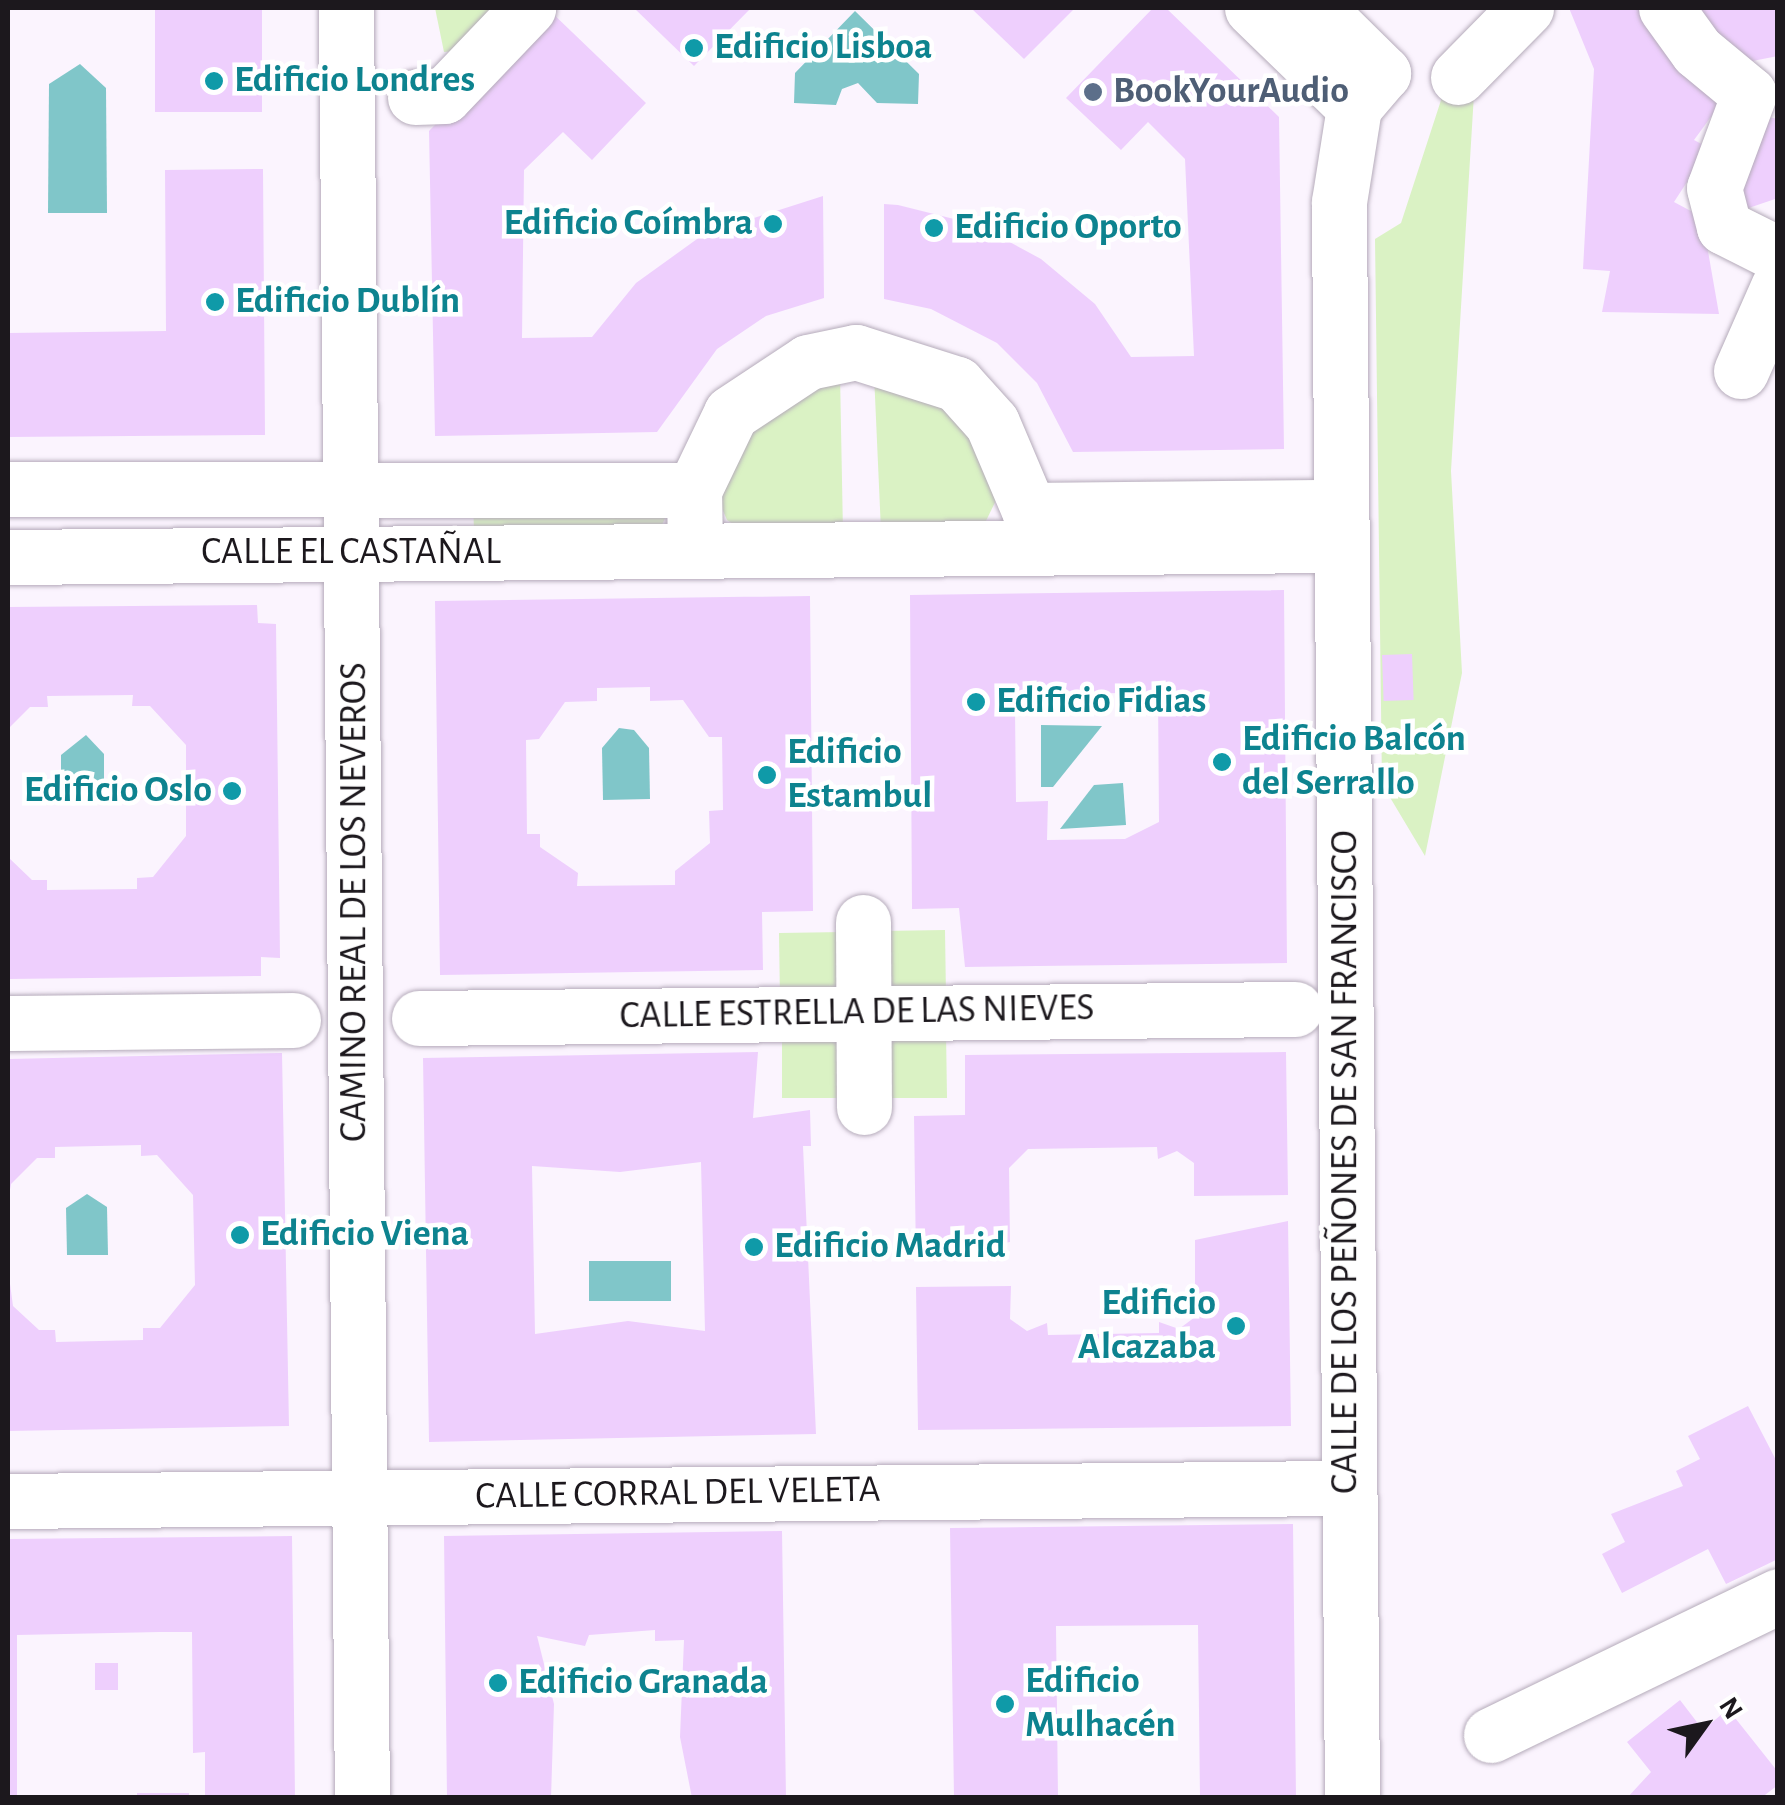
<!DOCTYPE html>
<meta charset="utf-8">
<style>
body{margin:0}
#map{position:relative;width:1785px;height:1805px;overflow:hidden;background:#fbf4fe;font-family:"Alegreya Sans",sans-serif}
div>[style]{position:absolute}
.green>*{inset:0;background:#daf2c4}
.water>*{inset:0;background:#80c6c9;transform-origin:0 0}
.building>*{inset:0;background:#eecffd;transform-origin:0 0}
.roads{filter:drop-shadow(0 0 2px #b5abba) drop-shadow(0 0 2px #b5abba)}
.street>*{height:55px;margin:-27.5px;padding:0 27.5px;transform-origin:27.5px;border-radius:27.5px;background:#fff}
.secondary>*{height:55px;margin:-27.5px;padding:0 27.5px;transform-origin:27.5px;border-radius:27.5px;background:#fff}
.dots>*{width:28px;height:28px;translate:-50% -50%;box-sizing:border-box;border:5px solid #fff;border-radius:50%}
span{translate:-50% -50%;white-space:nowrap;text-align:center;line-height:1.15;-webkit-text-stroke:9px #fff;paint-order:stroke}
.culture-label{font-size:38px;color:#0d838f;font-weight:700}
.left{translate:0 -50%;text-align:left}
.right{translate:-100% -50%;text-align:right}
.service-label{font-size:38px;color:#4e5e75;font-weight:700}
.street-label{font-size:38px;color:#1c181d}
.frame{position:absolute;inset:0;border:10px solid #1c181d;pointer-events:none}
.north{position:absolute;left:1655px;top:1675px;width:100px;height:100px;-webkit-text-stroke:8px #fff;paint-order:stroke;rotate:57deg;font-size:28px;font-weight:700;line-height:40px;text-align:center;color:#1c181d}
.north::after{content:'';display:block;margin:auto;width:35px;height:45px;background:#1c181d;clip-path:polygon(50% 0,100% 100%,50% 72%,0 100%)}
</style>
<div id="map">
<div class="green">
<div style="clip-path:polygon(435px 8px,508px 8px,468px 50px,444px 52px)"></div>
<div style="clip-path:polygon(1444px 91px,1474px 94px,1451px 471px,1462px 673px,1425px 856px,1382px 784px,1375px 239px,1401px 223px)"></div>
<div style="clip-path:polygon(840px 374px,843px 533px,745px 532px,727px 520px,718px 499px,760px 415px)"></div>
<div style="clip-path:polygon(874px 374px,913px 384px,973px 432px,1000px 492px,985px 523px,881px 531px)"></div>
<div style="clip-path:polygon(473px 503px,668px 512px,660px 529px,474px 530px)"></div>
<div style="clip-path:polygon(945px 930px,946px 997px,892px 997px,881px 931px)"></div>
<div style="clip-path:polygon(844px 932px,844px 986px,780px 1000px,779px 933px)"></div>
<div style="clip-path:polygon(892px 1031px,946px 1031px,947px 1098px,883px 1098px)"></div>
<div style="clip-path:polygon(782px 1032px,835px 1032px,846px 1098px,782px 1098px)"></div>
</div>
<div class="water">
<div style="clip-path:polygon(855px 11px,919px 74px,918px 104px,877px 103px,858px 83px,842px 89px,836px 105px,794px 103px,795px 73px)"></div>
<div style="clip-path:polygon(80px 64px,106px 88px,107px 213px,48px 213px,49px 84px)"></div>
<div style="clip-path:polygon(1041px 725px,1102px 726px,1053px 787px,1041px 787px)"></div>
<div style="clip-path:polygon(634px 730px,649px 748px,650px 799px,603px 800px,602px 748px,619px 728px)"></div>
<div style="clip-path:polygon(86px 735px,104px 754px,104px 800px,61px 800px,61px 755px)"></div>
<div style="clip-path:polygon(1123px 783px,1126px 825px,1060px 829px,1094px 785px)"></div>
<div style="clip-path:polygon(87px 1194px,107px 1207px,108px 1255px,67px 1255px,66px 1208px)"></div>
<div style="left:589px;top:1261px;width:82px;height:40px"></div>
</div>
<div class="building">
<div style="left:155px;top:8px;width:107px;height:104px"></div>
<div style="clip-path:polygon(634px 8px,751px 8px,694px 66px)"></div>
<div style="clip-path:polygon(971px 8px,1075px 8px,1024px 59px)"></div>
<div style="clip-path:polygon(1153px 8px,1166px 8px,1279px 117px,1284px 449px,1073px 452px,1037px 383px,997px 343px,931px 309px,884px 299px,884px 204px,898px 205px,978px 225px,1041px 259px,1095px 304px,1131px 357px,1194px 356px,1185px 159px,1148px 122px,1121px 150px,1066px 98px)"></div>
<div style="clip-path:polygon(1569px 8px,1652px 8px,1727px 95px,1694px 140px,1709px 148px,1674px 202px,1702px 217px,1719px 314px,1602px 312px,1610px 271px,1583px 269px,1594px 69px)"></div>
<div style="clip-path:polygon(1676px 8px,1778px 8px,1778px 56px,1732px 65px,1724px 37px,1698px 48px)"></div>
<div style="clip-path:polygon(548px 9px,646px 103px,592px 160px,563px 132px,524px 170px,522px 338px,592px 337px,636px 283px,704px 234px,823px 196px,824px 298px,766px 316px,717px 349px,657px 432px,435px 436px,429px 131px)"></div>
<div style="clip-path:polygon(1758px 115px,1778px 119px,1778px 198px,1731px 214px)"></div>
<div style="clip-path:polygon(263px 169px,265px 435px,8px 437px,8px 333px,166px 331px,165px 170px)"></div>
<div style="clip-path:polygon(evenodd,1284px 590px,1287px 963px,965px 967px,959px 908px,912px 909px,910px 595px,1284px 590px,1158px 692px,1159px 822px,1125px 839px,1047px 840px,1048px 801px,1016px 802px,1015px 710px,1040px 709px,1040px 695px,1158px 692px)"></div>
<div style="clip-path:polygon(evenodd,810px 596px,813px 911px,762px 912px,763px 970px,440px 975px,435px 601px,810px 596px,650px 687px,650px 701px,683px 700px,709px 737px,722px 737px,723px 810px,709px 811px,710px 843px,675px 871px,675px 885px,577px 886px,578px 873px,540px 847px,540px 834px,527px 834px,526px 740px,539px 739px,565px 702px,597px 701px,597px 688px,650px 687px)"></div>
<div style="clip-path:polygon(257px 605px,258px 623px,276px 624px,280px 958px,261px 957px,261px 976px,8px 979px,8px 857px,32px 880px,47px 880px,47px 890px,137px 889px,137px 878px,153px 877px,186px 836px,186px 745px,150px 706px,132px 706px,133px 695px,47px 696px,48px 707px,30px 707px,8px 729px,8px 607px)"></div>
<div style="left:1412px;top:654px;width:46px;height:30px;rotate:88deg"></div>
<div style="clip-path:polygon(evenodd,758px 1052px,753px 1118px,810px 1110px,811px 1146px,803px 1146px,816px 1434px,429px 1442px,423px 1058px,758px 1052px,701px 1162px,705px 1331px,628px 1321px,535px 1334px,532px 1166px,620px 1172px,701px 1162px)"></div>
<div style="clip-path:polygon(1286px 1052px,1288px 1195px,1194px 1196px,1194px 1163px,1177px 1151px,1158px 1159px,1157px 1147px,1028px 1149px,1009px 1168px,1010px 1242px,916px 1261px,914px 1116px,965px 1115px,965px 1055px)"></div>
<div style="clip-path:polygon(282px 1053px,289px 1426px,8px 1431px,8px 1269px,13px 1306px,39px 1330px,55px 1330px,56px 1342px,143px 1340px,143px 1328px,160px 1328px,195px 1285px,193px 1195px,157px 1155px,141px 1156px,141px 1145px,55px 1147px,55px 1158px,37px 1158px,11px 1184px,8px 1201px,8px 1059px)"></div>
<div style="clip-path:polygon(1288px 1221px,1291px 1426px,918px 1430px,916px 1287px,1011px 1286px,1010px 1319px,1027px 1331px,1047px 1323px,1048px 1335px,1159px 1333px,1159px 1322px,1179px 1329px,1195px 1317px,1195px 1240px)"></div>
<div style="clip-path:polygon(1748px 1406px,1778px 1464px,1778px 1559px,1726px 1584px,1708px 1549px,1622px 1593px,1602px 1554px,1625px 1542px,1611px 1514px,1683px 1486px,1676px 1471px,1700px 1459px,1688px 1436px)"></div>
<div style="clip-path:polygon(1293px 1524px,1296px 1798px,1200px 1798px,1198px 1625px,1056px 1626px,1058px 1798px,954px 1798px,950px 1528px)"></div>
<div style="clip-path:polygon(782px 1531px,786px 1798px,692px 1798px,680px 1737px,684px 1640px,655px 1641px,655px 1630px,589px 1635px,585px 1646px,537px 1636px,554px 1704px,551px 1798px,447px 1798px,444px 1536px)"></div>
<div style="clip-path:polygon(292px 1536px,295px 1798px,205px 1798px,205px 1752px,193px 1753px,192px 1632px,160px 1632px,17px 1635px,17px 1798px,8px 1798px,8px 1539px)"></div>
<div style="left:118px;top:1663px;width:27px;height:23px;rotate:90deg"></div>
<div style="clip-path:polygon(1680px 1700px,1703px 1730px,1728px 1709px,1778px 1772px,1778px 1785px,1761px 1798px,1627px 1798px,1651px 1772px,1627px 1742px)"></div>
<div style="left:137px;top:1793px;width:52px;height:5px"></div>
</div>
<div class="roads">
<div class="street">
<div style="left:1666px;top:8px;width:53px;rotate:54.2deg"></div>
<div style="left:1697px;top:51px;width:67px;rotate:39.6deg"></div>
<div style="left:1749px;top:94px;width:100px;rotate:110.4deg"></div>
<div style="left:1714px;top:188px;width:40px;rotate:75.6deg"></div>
<div style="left:1724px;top:227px;width:60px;rotate:26.6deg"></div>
<div style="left:1458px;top:77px;width:97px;rotate:-45.4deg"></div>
<div style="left:415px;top:97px;width:29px;rotate:-2deg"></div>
<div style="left:444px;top:96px;width:122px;rotate:-46.3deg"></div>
<div style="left:1741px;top:371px;width:92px;rotate:-66.2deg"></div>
<div style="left:863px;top:922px;width:185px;rotate:89.7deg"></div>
<div style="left:419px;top:1018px;width:876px;rotate:-0.59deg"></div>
<div style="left:8px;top:1023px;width:285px;rotate:-0.6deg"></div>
<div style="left:1491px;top:1735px;width:319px;rotate:-25.8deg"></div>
</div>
<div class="secondary">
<div style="left:346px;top:8px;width:1790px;rotate:89.49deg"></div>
<div style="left:1252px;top:8px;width:142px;rotate:44.1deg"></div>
<div style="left:1317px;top:8px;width:93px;rotate:44.6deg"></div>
<div style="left:1383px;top:73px;width:45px;rotate:130.5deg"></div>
<div style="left:8px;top:489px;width:686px;rotate:0.08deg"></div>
<div style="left:695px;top:551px;width:61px;rotate:-90.9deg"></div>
<div style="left:694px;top:490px;width:85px;rotate:-64.3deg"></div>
<div style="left:731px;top:413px;width:92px;rotate:-33.5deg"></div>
<div style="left:808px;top:362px;width:49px;rotate:-11.8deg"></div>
<div style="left:856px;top:352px;width:106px;rotate:17.6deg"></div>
<div style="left:957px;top:384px;width:52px;rotate:48.1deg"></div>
<div style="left:992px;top:423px;width:95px;rotate:67deg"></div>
<div style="left:1029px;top:510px;width:311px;rotate:-0.6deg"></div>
<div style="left:8px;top:557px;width:1332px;rotate:-0.52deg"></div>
<div style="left:8px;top:1501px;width:1340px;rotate:-0.56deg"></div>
<div style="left:1352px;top:1798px;width:1596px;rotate:-90.47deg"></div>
<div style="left:1339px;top:202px;width:96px;rotate:-81deg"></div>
</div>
</div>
<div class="dots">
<div style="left:694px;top:48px;background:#0f9aa8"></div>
<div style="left:214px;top:81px;background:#0f9aa8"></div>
<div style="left:1093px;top:92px;background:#5c6f8a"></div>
<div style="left:773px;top:224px;background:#0f9aa8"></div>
<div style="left:934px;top:228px;background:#0f9aa8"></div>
<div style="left:215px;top:302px;background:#0f9aa8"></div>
<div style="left:976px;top:702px;background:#0f9aa8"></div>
<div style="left:1222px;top:762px;background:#0f9aa8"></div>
<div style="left:767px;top:775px;background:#0f9aa8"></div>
<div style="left:232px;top:791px;background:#0f9aa8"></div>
<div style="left:240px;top:1235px;background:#0f9aa8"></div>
<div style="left:754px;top:1247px;background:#0f9aa8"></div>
<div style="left:1236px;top:1326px;background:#0f9aa8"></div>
<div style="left:498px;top:1683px;background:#0f9aa8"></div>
<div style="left:1005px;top:1704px;background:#0f9aa8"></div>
</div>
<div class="culture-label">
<span class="left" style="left:714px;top:48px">Edificio Lisboa</span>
<span class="left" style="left:234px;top:81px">Edificio Londres</span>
<span class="right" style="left:753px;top:224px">Edificio Coímbra</span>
<span class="left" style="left:954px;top:228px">Edificio Oporto</span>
<span class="left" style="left:235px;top:302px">Edificio Dublín</span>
<span class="left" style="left:996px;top:702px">Edificio Fidias</span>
<span class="left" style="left:1242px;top:762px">Edificio Balcón<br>del Serrallo</span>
<span class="left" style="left:787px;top:775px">Edificio<br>Estambul</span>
<span class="right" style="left:212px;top:791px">Edificio Oslo</span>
<span class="left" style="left:260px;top:1235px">Edificio Viena</span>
<span class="left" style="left:774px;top:1247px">Edificio Madrid</span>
<span class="right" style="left:1216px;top:1326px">Edificio<br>Alcazaba</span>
<span class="left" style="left:1025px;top:1704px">Edificio<br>Mulhacén</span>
<span class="left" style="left:518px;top:1683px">Edificio Granada</span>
</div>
<div class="service-label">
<span class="left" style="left:1113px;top:92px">BookYourAudio</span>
</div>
<div class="street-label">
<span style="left:351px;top:553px">CALLE EL CASTAÑAL</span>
<span style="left:355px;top:902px;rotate:-90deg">CAMINO REAL DE LOS NEVEROS</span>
<span style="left:857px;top:1013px;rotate:-1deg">CALLE ESTRELLA DE LAS NIEVES</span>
<span style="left:1346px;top:1162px;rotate:-90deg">CALLE DE LOS PEÑONES DE SAN FRANCISCO</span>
<span style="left:678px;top:1494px;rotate:-1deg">CALLE CORRAL DEL VELETA</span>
</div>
<div class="frame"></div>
<div class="north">N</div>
</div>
